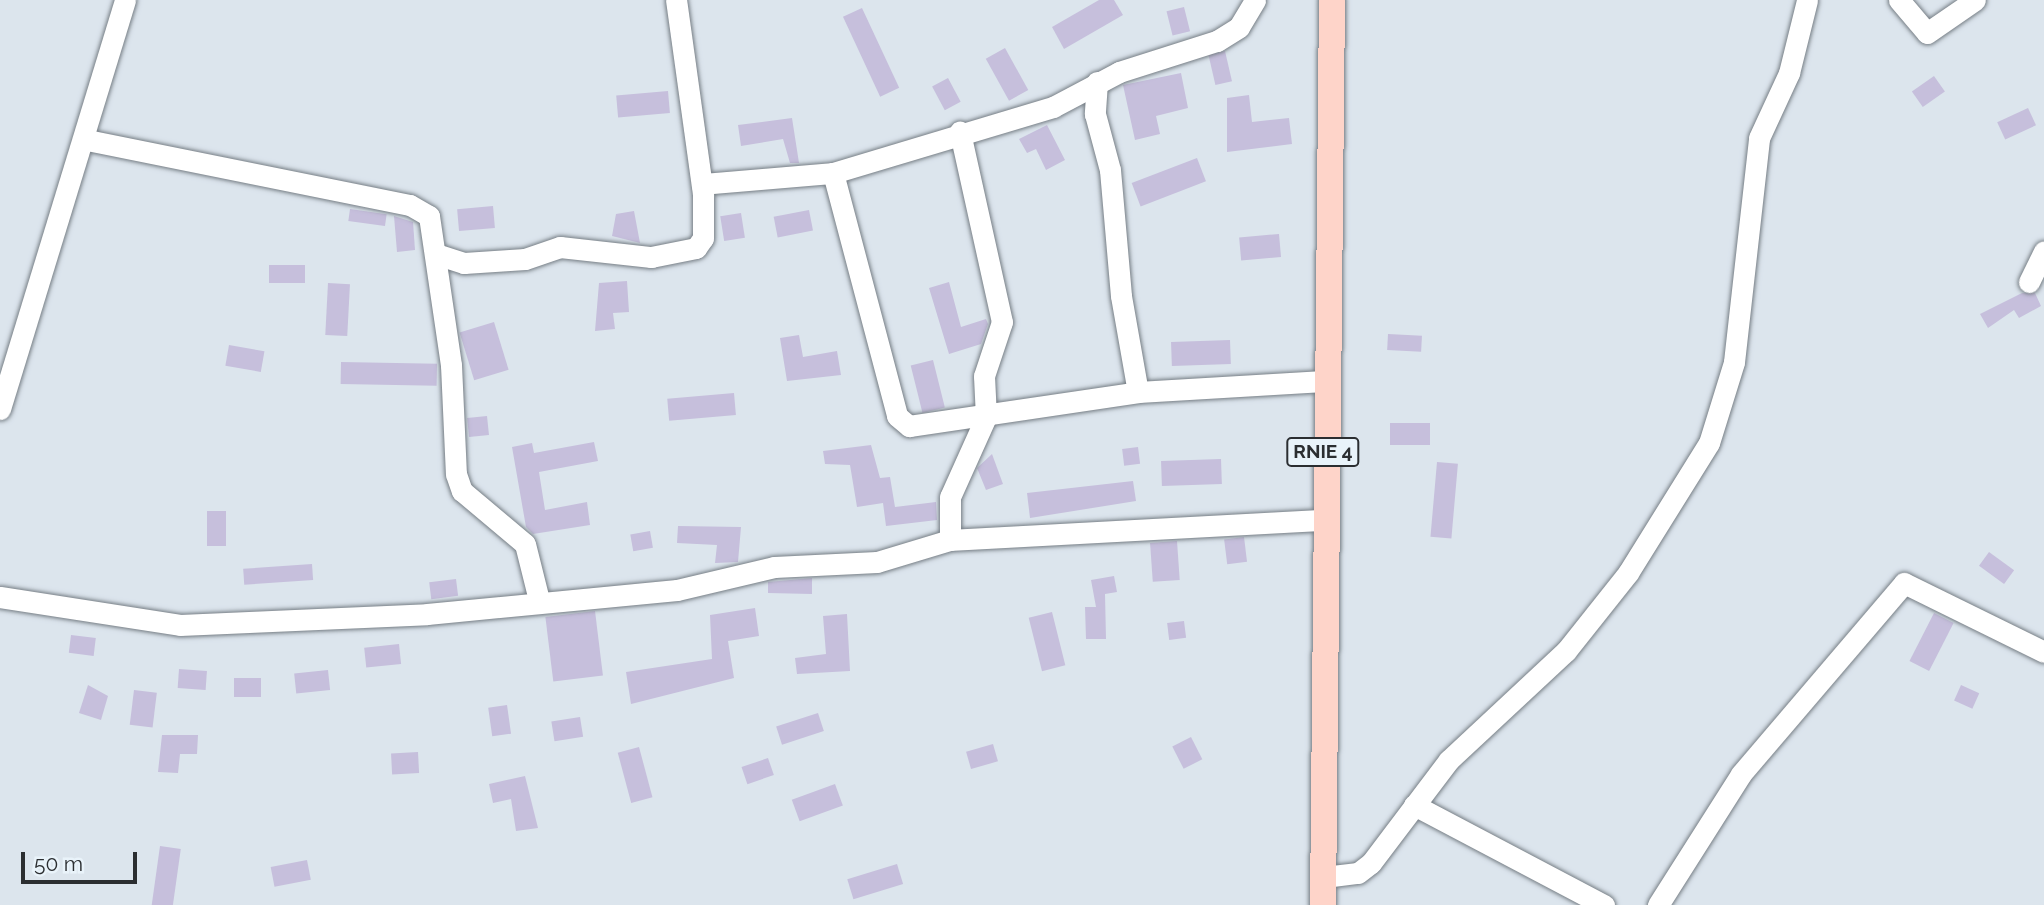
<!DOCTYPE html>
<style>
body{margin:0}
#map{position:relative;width:2044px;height:905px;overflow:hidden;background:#dce5ed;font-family:Raleway,sans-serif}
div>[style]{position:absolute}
.building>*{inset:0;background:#c6bfdc;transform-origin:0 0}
.roads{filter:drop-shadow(0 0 2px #767e85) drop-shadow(0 0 2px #767e85)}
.minor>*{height:21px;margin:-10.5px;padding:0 10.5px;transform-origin:10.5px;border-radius:10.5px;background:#fff}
.major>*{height:26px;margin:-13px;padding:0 13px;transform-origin:13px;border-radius:13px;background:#fed4c9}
span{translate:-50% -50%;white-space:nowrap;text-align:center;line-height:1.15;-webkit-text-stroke:6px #e9f3fa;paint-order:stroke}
.shield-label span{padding:2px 5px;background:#e9f3fa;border:2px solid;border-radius:5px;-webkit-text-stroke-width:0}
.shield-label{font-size:19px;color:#2b2e31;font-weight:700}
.scale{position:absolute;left:21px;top:852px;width:116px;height:32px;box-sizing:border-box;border:4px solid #2b2e31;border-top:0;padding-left:9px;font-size:21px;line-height:24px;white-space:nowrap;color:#2b2e31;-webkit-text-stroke:5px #e9f3fa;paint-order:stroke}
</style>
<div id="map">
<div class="building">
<div style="clip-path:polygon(1099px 0,1114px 0,1123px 15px,1064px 49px,1052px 27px)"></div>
<div style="left:1184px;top:7px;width:25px;height:18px;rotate:76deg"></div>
<div style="left:862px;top:8px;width:88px;height:21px;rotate:65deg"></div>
<div style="left:1005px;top:48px;width:48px;height:22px;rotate:61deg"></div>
<div style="left:1225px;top:51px;width:31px;height:17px;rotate:77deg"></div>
<div style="clip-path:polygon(1181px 73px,1188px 108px,1156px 116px,1160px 134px,1135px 140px,1123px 85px)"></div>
<div style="left:1934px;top:76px;width:19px;height:27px;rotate:55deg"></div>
<div style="left:948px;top:78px;width:27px;height:18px;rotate:62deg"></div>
<div style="left:668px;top:91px;width:22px;height:52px;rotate:85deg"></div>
<div style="clip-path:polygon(1249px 95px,1252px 122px,1289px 118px,1292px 144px,1227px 152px,1227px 98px)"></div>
<div style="left:2028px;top:108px;width:19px;height:34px;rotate:65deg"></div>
<div style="clip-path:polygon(792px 118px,799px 163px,790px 163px,783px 139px,741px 146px,738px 125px)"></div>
<div style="clip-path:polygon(1047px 125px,1065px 160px,1046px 170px,1036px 149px,1027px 153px,1019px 139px)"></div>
<div style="left:1197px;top:158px;width:25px;height:70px;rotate:69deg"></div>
<div style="left:493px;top:206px;width:22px;height:36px;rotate:85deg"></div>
<div style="left:350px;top:209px;width:37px;height:12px;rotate:8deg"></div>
<div style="left:809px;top:210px;width:21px;height:36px;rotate:79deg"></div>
<div style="clip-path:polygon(634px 211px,640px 243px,612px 236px,616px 214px)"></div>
<div style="left:741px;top:213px;width:25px;height:21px;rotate:81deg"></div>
<div style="clip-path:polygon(394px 216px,413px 222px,415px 250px,397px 252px)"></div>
<div style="left:1279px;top:234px;width:23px;height:40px;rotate:85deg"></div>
<div style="left:269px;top:265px;width:36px;height:18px"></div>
<div style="clip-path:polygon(627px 281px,629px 312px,613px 313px,615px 329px,595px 331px,599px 283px)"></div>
<div style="clip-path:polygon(949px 282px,961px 327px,986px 319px,988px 324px,981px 344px,949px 354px,929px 288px)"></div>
<div style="left:328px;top:283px;width:22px;height:52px;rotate:3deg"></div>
<div style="clip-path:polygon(2022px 293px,2035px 293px,2041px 306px,2019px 318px,2014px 310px,1988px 328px,1980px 314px)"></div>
<div style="left:494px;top:322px;width:50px;height:36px;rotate:73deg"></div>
<div style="left:1388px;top:334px;width:34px;height:16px;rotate:3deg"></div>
<div style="clip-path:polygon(799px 335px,803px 357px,837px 351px,841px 375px,787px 381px,780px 338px)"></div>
<div style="left:1230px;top:340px;width:24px;height:59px;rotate:88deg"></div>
<div style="left:229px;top:345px;width:36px;height:21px;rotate:10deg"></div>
<div style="left:933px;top:360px;width:49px;height:23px;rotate:76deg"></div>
<div style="left:341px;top:362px;width:96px;height:22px;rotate:1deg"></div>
<div style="left:734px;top:393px;width:22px;height:67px;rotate:85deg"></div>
<div style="left:487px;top:416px;width:19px;height:20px;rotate:84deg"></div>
<div style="left:1390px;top:423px;width:40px;height:22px"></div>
<div style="clip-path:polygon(594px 442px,598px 461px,539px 472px,545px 510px,587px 502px,590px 525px,533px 534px,526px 527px,512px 447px,532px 443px,534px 453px)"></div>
<div style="clip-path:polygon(871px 445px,880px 478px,890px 477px,895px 507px,936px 502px,937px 520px,886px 526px,883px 503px,857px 507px,850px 465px,825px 464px,823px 451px)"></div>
<div style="left:1138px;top:447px;width:17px;height:16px;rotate:83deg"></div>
<div style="clip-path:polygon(992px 454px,1003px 484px,986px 490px,977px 468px)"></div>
<div style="left:1221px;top:459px;width:25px;height:60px;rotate:88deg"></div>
<div style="left:1437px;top:462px;width:21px;height:75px;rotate:5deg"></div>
<div style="clip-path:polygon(1133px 481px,1136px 501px,1030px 518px,1027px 493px)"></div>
<div style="left:207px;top:511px;width:19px;height:35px"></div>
<div style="clip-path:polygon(678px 526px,741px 527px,738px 562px,715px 563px,717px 545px,677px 543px)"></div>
<div style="left:650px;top:531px;width:17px;height:20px;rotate:80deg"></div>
<div style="left:1244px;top:537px;width:25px;height:20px;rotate:83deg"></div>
<div style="left:1177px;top:541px;width:39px;height:27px;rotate:86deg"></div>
<div style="left:1989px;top:552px;width:31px;height:17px;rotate:36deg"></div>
<div style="left:312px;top:564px;width:16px;height:69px;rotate:86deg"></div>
<div style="clip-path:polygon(1114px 576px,1117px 592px,1105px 594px,1106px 639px,1086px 639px,1085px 607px,1096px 607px,1091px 580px)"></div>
<div style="clip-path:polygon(812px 578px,812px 594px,768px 593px,768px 582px)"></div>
<div style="left:456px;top:579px;width:17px;height:27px;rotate:83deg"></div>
<div style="clip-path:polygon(755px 608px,759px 636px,728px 641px,734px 678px,631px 704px,626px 672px,712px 659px,710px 615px)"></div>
<div style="left:595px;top:611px;width:65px;height:50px;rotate:83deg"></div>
<div style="left:1052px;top:612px;width:55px;height:24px;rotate:76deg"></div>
<div style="left:1934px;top:613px;width:22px;height:54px;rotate:27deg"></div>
<div style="clip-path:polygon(847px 614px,850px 671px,797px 674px,795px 658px,826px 654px,823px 616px)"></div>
<div style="left:1184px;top:621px;width:17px;height:17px;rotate:83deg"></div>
<div style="left:71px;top:635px;width:25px;height:18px;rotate:7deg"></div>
<div style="left:399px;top:644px;width:20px;height:35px;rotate:84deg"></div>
<div style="left:179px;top:669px;width:28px;height:19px;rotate:4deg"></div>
<div style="left:328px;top:670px;width:20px;height:34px;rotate:84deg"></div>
<div style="left:234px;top:678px;width:27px;height:19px"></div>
<div style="clip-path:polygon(88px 685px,108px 696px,101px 720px,79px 713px)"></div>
<div style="left:1961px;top:685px;width:20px;height:17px;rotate:24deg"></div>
<div style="left:134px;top:690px;width:23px;height:35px;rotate:7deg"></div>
<div style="left:507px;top:705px;width:29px;height:19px;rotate:82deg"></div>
<div style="left:818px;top:713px;width:19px;height:44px;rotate:72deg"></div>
<div style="left:580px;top:717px;width:20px;height:29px;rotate:81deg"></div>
<div style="clip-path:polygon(162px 735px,198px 735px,197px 754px,180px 754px,178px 773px,158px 772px)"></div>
<div style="left:1191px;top:737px;width:25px;height:21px;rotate:63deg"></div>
<div style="left:993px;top:744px;width:18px;height:28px;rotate:74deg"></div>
<div style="left:639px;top:747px;width:52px;height:22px;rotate:75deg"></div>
<div style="left:418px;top:752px;width:21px;height:27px;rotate:87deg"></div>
<div style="left:768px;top:758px;width:18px;height:28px;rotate:71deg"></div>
<div style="clip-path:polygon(525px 776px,538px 828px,516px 831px,511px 799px,493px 803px,489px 784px)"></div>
<div style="left:835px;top:784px;width:23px;height:46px;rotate:70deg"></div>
<div style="left:160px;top:846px;width:21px;height:60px;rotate:8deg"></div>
<div style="left:307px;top:860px;width:20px;height:37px;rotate:79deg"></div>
<div style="left:897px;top:864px;width:21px;height:52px;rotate:73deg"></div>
</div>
<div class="roads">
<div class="minor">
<div style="left:1899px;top:0;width:43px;rotate:49.7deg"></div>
<div style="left:1927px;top:33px;width:58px;rotate:-34.5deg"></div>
<div style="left:1097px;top:82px;width:32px;rotate:94deg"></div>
<div style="left:1095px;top:114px;width:58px;rotate:75deg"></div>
<div style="left:1110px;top:170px;width:126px;rotate:85deg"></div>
<div style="left:1121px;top:296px;width:97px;rotate:80deg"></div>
<div style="left:87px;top:140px;width:329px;rotate:11.4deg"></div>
<div style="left:410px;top:205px;width:22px;rotate:30deg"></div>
<div style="left:429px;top:216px;width:151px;rotate:81.6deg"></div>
<div style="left:451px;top:365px;width:109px;rotate:87.4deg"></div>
<div style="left:456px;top:474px;width:18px;rotate:71deg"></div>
<div style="left:462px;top:491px;width:82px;rotate:40.1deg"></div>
<div style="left:525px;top:544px;width:58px;rotate:76deg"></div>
<div style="left:833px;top:173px;width:251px;rotate:75.2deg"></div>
<div style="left:897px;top:416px;width:16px;rotate:40deg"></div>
<div style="left:909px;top:426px;width:232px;rotate:-8.4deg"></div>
<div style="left:1138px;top:392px;width:186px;rotate:-3.4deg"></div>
<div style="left:702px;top:184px;width:131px;rotate:-4.8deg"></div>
<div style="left:833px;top:173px;width:230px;rotate:-16.7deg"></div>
<div style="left:1053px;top:107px;width:75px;rotate:-27.9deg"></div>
<div style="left:1119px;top:72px;width:103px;rotate:-17.6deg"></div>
<div style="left:1217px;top:41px;width:26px;rotate:-32deg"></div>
<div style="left:1239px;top:27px;width:31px;rotate:-59deg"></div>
<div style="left:439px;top:255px;width:26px;rotate:18deg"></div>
<div style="left:464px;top:263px;width:61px;rotate:-3.8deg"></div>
<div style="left:525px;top:259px;width:37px;rotate:-19deg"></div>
<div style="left:560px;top:247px;width:92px;rotate:6.3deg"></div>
<div style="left:651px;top:257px;width:46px;rotate:-11.3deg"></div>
<div style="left:696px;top:248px;width:12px;rotate:-55deg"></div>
<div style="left:703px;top:238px;width:44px;rotate:-90deg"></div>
<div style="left:703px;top:194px;width:196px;rotate:-97.9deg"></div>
<div style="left:2029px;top:282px;width:34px;rotate:-64deg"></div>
<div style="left:0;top:409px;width:428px;rotate:-73deg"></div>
<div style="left:950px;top:540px;width:43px;rotate:-90deg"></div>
<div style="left:950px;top:497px;width:88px;rotate:-65.8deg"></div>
<div style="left:986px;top:417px;width:41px;rotate:-92.8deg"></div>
<div style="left:984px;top:376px;width:57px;rotate:-71.6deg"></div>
<div style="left:1002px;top:322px;width:195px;rotate:-102.5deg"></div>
<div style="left:0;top:597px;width:182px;rotate:8.8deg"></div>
<div style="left:180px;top:625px;width:247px;rotate:-2.5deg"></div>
<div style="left:427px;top:614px;width:251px;rotate:-5.5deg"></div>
<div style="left:677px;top:590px;width:100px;rotate:-13.3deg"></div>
<div style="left:774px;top:567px;width:103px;rotate:-2.8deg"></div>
<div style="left:877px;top:562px;width:76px;rotate:-16.8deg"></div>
<div style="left:950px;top:540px;width:374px;rotate:-3.1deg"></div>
<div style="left:1414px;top:805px;width:215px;rotate:27.8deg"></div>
<div style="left:1324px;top:877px;width:34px;rotate:-7deg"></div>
<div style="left:1358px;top:873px;width:16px;rotate:-38deg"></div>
<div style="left:1371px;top:863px;width:129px;rotate:-52.9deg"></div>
<div style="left:1449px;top:760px;width:160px;rotate:-43deg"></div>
<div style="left:1566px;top:651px;width:100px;rotate:-51.5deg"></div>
<div style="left:1628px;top:573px;width:153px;rotate:-58.1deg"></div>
<div style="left:1709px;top:443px;width:85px;rotate:-72.8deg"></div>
<div style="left:1734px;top:362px;width:225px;rotate:-83.6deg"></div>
<div style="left:1759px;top:138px;width:72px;rotate:-65.2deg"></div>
<div style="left:1789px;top:73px;width:75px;rotate:-76.1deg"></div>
<div style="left:1658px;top:905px;width:155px;rotate:-57.6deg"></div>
<div style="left:1741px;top:774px;width:251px;rotate:-49.5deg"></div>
<div style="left:1904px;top:583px;width:156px;rotate:26.2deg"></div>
</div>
<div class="major">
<div style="left:1323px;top:905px;width:905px;rotate:-89.43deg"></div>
</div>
</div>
<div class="shield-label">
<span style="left:1323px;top:452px">RNIE 4</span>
</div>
<div class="scale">50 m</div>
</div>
